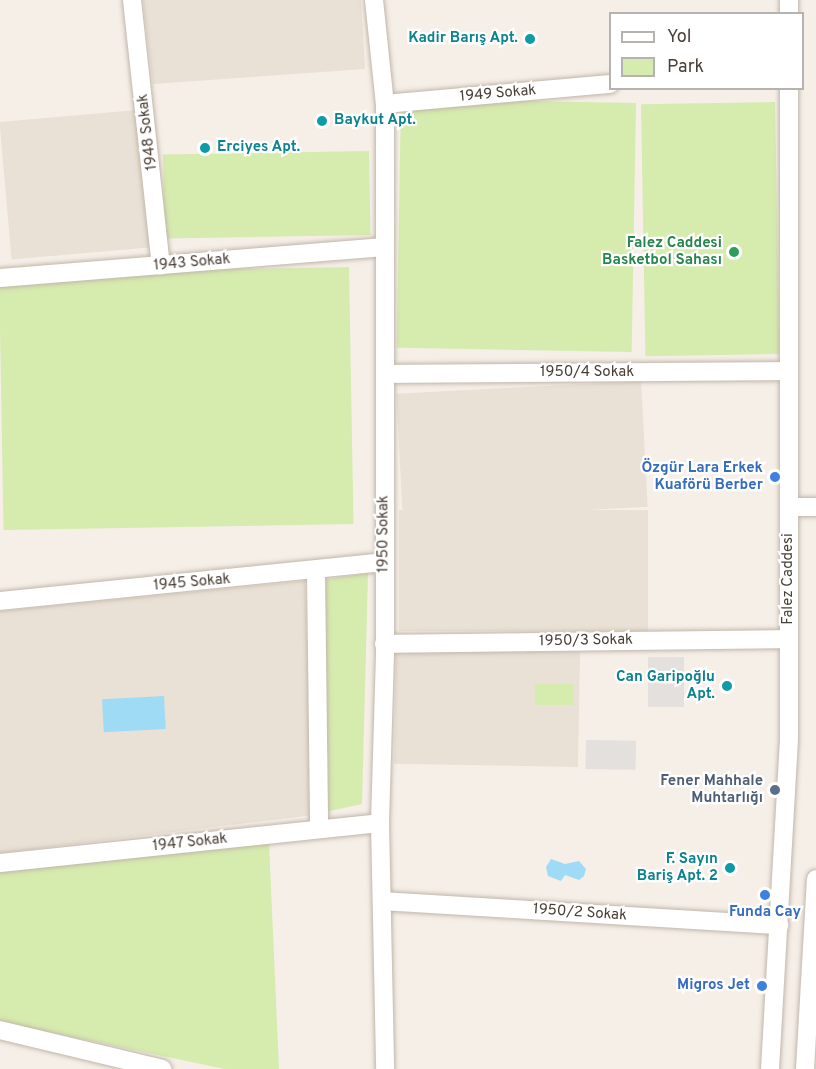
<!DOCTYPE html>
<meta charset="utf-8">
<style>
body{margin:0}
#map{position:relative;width:816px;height:1069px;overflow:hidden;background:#f5efe8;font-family:Overpass,sans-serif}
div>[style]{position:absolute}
.residential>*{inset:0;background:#e9e1d5;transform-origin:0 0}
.green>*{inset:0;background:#d6ebae;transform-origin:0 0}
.parking>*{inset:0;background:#e3e0dd;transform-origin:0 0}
.water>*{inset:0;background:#a0dbf5;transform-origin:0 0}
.roads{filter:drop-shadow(0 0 2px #c1b6a9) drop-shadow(0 0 2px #c1b6a9)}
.minor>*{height:18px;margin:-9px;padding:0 9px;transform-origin:9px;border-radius:9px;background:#fff}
.dots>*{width:16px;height:16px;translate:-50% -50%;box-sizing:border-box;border:3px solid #fff;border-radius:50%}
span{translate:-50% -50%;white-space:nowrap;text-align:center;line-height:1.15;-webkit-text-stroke:4.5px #fff;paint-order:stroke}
.culture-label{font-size:15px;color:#0d838f;font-weight:700}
.right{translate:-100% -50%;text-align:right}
.left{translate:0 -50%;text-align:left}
.street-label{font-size:15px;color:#493f36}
.leisure-label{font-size:15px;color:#27864d;font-weight:700}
.shop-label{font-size:15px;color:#366cbe;font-weight:700}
.service-label{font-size:15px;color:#4e5e75;font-weight:700}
.legend{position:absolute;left:609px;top:12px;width:195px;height:78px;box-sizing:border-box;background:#fff;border:2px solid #b6b2af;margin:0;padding:8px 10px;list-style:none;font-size:18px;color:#493f36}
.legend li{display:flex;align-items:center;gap:12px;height:30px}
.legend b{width:30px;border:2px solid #b6b2af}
</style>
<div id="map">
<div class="residential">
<div style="clip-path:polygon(143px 0,361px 0,365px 69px,153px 84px)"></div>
<div style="left:137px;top:110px;width:138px;height:138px;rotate:85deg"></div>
<div style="left:641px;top:381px;width:126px;height:245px;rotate:87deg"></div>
<div style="left:399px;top:510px;width:249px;height:121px"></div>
<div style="clip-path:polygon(305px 581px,314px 815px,0 853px,0 611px)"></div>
<div style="left:580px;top:652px;width:115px;height:184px;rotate:91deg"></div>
</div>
<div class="green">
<div style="left:775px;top:102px;width:252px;height:134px;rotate:89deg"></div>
<div style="left:636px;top:103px;width:249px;height:235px;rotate:91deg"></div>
<div style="left:369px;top:151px;width:84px;height:206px;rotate:89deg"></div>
<div style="left:349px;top:267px;width:257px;height:350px;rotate:89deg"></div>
<div style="clip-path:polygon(368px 573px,362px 804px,325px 812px,323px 580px)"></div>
<div style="left:573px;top:684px;width:21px;height:38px;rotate:90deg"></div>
<div style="clip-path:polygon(269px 843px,279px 1069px,225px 1069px,0 1022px,0 872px)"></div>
</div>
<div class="parking">
<div style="left:648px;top:657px;width:36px;height:50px"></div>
<div style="left:586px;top:740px;width:50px;height:29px;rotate:1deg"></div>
</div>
<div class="water">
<div style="left:164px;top:696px;width:33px;height:62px;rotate:87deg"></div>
<div style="clip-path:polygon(551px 859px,565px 864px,579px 861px,586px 869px,584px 876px,579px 880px,565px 875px,561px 881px,548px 876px,546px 867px)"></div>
</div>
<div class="roads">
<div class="minor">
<div style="left:132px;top:0;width:267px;rotate:83.8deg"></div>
<div style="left:374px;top:0;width:105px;rotate:84deg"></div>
<div style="left:385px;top:104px;width:550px;rotate:90deg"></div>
<div style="left:385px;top:654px;width:169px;rotate:91.7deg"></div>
<div style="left:380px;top:823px;width:246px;rotate:88.8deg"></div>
<div style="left:789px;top:0;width:14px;rotate:90deg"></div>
<div style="left:385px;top:104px;width:226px;rotate:-5.1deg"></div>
<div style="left:0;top:278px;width:386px;rotate:-4.6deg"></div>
<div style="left:385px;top:374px;width:404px;rotate:-0.4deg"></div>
<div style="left:789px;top:507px;width:27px"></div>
<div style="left:316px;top:571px;width:258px;rotate:89.3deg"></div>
<div style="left:0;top:601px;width:386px;rotate:-5.8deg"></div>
<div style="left:384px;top:644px;width:405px;rotate:-0.7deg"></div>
<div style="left:0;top:863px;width:382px;rotate:-6deg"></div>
<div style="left:382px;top:901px;width:398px;rotate:3.5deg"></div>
<div style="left:0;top:1030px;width:167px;rotate:13.5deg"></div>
<div style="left:770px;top:1069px;width:331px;rotate:-86.7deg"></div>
<div style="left:789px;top:739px;width:651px;rotate:-90deg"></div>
<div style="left:805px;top:1069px;width:190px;rotate:-86.7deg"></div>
</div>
</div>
<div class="dots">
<div style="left:530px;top:39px;background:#0f9aa8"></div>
<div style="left:322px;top:121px;background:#0f9aa8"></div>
<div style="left:205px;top:148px;background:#0f9aa8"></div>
<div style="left:734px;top:252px;background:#2e9e5b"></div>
<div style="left:775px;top:477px;background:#3f7fe0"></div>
<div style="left:727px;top:686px;background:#0f9aa8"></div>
<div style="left:775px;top:790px;background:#5c6f8a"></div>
<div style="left:730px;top:868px;background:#0f9aa8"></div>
<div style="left:765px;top:895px;background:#3f7fe0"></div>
<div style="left:762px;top:986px;background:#3f7fe0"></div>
</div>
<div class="culture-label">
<span class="right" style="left:518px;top:39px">Kadir Barış Apt.</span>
<span class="left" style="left:334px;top:121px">Baykut Apt.</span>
<span class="left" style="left:217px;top:148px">Erciyes Apt.</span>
<span class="right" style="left:715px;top:686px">Can Garipoğlu<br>Apt.</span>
<span class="right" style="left:718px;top:868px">F. Sayın<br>Bariş Apt. 2</span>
</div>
<div class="street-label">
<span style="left:498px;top:94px;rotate:-5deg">1949 Sokak</span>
<span style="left:148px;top:132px;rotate:-97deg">1948 Sokak</span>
<span style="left:192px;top:263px;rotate:-5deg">1943 Sokak</span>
<span style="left:587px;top:373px">1950/4 Sokak</span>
<span style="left:384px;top:534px;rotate:-90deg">1950 Sokak</span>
<span style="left:789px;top:579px;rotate:-90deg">Falez Caddesi</span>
<span style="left:192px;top:583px;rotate:-5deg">1945 Sokak</span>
<span style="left:586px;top:641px;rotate:-1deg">1950/3 Sokak</span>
<span style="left:190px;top:843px;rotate:-6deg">1947 Sokak</span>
<span style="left:580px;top:913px;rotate:4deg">1950/2 Sokak</span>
</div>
<div class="leisure-label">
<span class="right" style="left:722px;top:252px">Falez Caddesi<br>Basketbol Sahası</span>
</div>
<div class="shop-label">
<span class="right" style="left:763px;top:477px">Özgür Lara Erkek<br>Kuaförü Berber</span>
<span style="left:765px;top:913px">Funda Cay</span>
<span class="right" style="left:750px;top:986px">Migros Jet</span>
</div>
<div class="service-label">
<span class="right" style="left:763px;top:790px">Fener Mahhale<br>Muhtarlığı</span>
</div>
<ul class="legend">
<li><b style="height:8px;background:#fff"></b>Yol</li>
<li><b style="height:16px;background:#d6ebae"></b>Park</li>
</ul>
</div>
